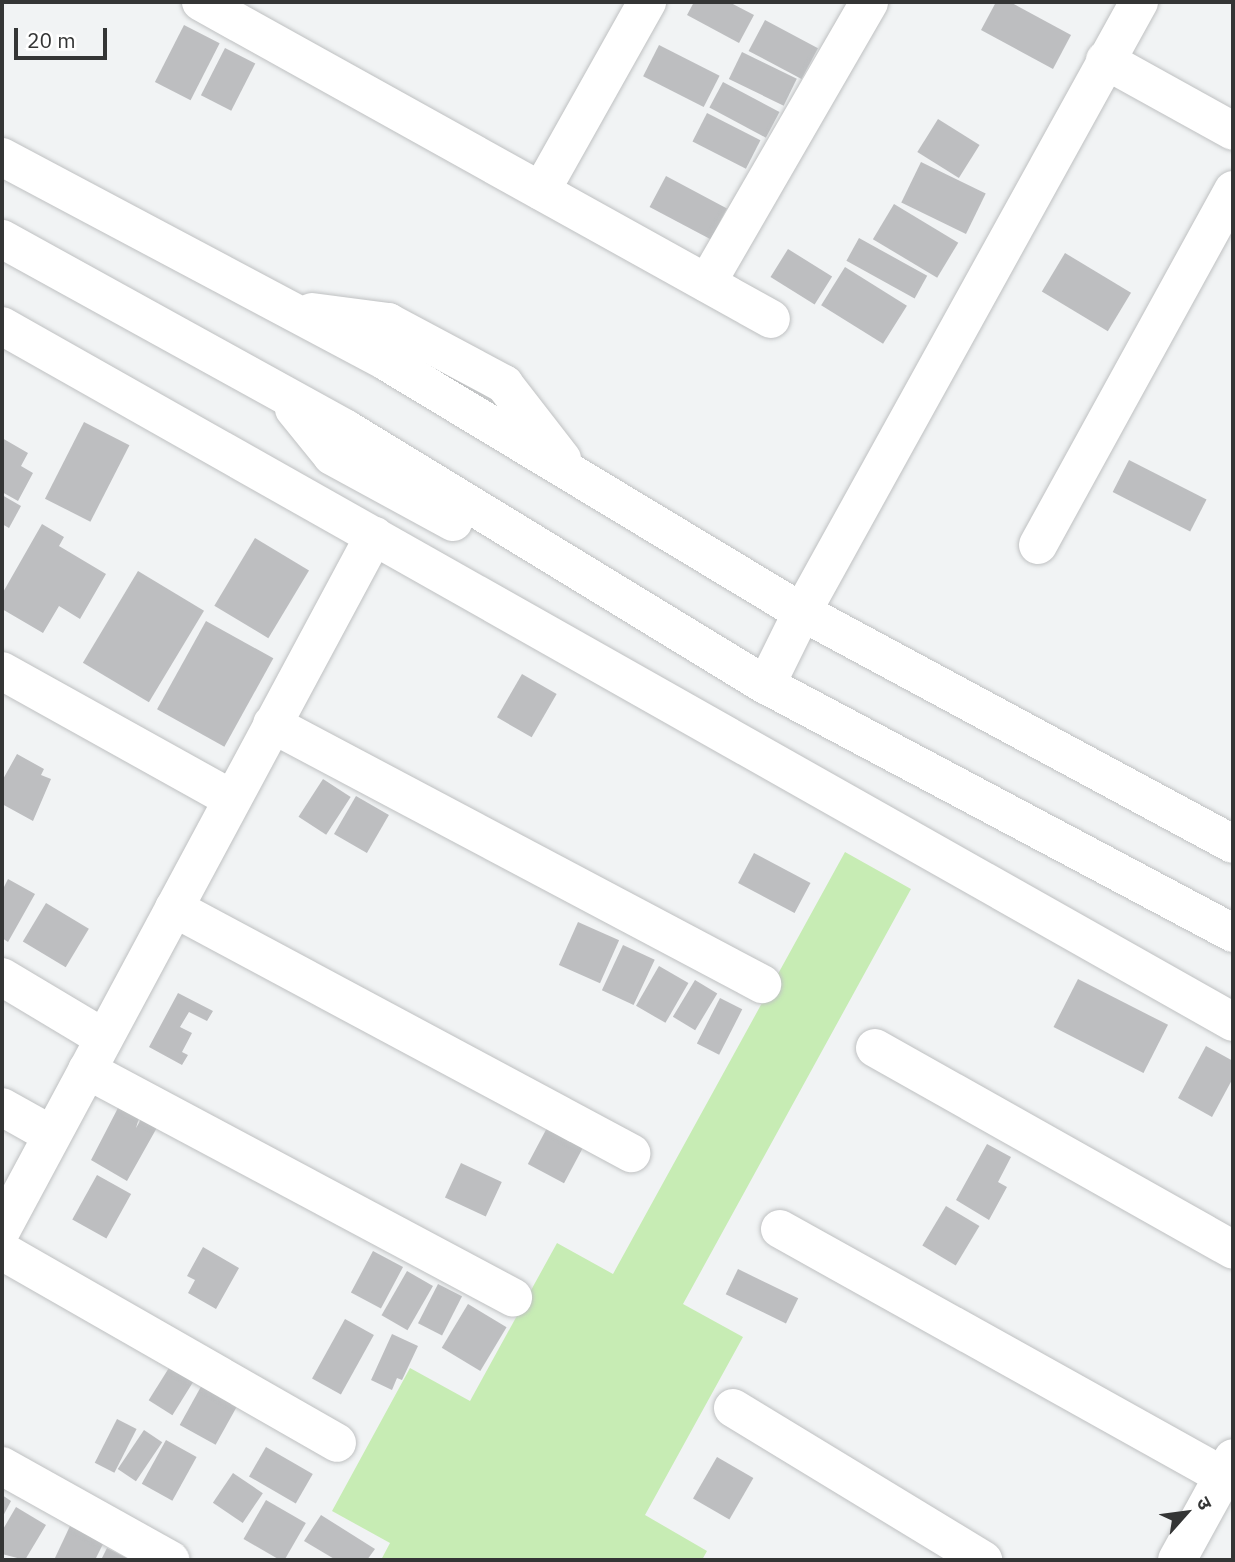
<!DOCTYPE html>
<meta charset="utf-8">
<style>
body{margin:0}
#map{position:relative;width:1235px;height:1562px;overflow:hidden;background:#f1f3f4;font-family:"IBM Plex Sans","Noto Sans Devanagari",sans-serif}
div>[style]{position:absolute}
.green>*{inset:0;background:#c7ecb4}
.building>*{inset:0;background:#bdbec0;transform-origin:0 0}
.roads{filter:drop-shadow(0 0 2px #bfc1c2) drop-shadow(0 0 2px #bfc1c2)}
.minor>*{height:38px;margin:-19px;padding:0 19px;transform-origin:19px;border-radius:19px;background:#fff}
span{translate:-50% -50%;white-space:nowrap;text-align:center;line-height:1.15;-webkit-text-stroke:5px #fff;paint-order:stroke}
.frame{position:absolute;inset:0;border:4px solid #343535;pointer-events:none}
.north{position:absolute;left:1151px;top:1478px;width:70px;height:70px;-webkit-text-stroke:5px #fff;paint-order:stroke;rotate:62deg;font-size:19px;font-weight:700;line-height:28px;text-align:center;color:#343535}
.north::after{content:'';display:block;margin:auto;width:24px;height:32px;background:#343535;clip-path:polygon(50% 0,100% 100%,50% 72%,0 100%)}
.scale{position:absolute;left:14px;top:28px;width:93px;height:32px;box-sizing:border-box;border:4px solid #343535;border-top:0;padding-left:9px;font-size:21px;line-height:24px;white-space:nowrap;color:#343535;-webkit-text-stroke:5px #fff;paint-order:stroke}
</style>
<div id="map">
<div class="green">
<div style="clip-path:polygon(845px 852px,911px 889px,683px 1304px,743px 1337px,645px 1515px,707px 1551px,702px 1560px,381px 1560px,390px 1543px,332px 1511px,410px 1368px,470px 1401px,557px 1243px,613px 1274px)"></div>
</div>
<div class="building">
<div style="clip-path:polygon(694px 2px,729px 2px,754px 15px,739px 43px,687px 15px)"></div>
<div style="clip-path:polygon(996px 2px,1010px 2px,1071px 35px,1053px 69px,981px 30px)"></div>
<div style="left:765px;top:20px;width:60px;height:35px;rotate:28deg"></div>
<div style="left:184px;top:25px;width:40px;height:64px;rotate:27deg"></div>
<div style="left:659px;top:45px;width:68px;height:35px;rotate:27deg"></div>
<div style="left:225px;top:48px;width:34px;height:53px;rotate:27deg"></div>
<div style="left:742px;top:52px;width:61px;height:30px;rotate:26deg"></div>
<div style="left:723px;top:82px;width:64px;height:29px;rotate:28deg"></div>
<div style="left:707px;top:113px;width:60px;height:32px;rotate:27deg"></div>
<div style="left:938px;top:119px;width:49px;height:39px;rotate:32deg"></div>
<div style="left:921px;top:162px;width:72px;height:45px;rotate:26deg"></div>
<div style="left:666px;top:176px;width:69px;height:35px;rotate:28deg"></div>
<div style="left:894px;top:204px;width:75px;height:41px;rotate:31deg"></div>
<div style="left:859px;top:238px;width:78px;height:26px;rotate:29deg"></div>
<div style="left:788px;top:249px;width:52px;height:33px;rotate:32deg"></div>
<div style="left:1065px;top:253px;width:77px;height:45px;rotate:31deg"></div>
<div style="left:845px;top:267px;width:73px;height:45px;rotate:32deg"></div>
<div style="left:84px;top:422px;width:51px;height:86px;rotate:27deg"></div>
<div style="clip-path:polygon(2px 438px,28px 453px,21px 466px,33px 473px,18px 501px,2px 492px)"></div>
<div style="left:1129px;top:460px;width:87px;height:36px;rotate:27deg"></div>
<div style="clip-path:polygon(2px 495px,21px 506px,9px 528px,2px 524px)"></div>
<div style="clip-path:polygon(42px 524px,64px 537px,59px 546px,106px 574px,80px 619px,59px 606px,43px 633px,2px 609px,2px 594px)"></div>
<div style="left:255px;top:538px;width:63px;height:79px;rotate:31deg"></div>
<div style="left:138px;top:571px;width:77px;height:107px;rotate:31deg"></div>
<div style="left:206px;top:621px;width:77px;height:101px;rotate:29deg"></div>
<div style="left:522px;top:674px;width:40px;height:50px;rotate:30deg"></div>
<div style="clip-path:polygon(17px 754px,44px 769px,41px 775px,51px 779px,33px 821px,2px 804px,2px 781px)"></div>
<div style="left:323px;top:779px;width:33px;height:45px;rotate:33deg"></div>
<div style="left:356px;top:796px;width:38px;height:44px;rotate:30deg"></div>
<div style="left:754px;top:853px;width:64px;height:34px;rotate:28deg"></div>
<div style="clip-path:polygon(8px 879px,35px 894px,8px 942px,2px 938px,2px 891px)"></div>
<div style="left:46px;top:903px;width:50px;height:45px;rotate:31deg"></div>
<div style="left:578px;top:922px;width:45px;height:47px;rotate:24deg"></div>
<div style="left:623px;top:945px;width:35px;height:50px;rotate:25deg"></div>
<div style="left:659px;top:966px;width:34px;height:46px;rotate:30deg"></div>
<div style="left:1078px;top:979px;width:101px;height:54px;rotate:27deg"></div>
<div style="left:695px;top:980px;width:26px;height:43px;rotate:31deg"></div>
<div style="clip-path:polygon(178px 993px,213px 1011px,207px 1021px,189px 1012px,180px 1027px,192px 1033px,182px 1052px,188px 1055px,182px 1065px,149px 1047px)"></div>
<div style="left:720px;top:998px;width:25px;height:51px;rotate:27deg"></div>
<div style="clip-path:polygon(1206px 1046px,1233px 1061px,1233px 1078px,1212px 1117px,1178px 1098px)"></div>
<div style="clip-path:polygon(119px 1106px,139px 1118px,136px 1128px,144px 1114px,159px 1124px,127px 1181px,91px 1160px)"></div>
<div style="left:548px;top:1126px;width:41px;height:43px;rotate:28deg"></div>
<div style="clip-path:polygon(987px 1144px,1011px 1157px,998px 1182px,1007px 1187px,989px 1220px,956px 1200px)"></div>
<div style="left:461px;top:1163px;width:45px;height:38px;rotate:25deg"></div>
<div style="left:97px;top:1175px;width:39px;height:51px;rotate:29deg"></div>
<div style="left:946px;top:1206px;width:39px;height:46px;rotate:31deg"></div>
<div style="clip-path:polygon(203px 1247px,239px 1268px,216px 1309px,188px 1293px,195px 1280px,187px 1276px)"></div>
<div style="left:373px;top:1251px;width:34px;height:47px;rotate:28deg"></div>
<div style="left:738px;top:1269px;width:67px;height:28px;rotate:26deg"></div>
<div style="left:407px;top:1271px;width:30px;height:51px;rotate:30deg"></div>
<div style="left:438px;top:1284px;width:27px;height:44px;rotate:27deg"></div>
<div style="left:468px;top:1304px;width:45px;height:51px;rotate:31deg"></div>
<div style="left:345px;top:1319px;width:33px;height:68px;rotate:29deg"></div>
<div style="clip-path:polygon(392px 1334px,418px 1346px,402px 1380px,397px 1378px,392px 1390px,371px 1380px)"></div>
<div style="left:172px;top:1363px;width:28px;height:44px;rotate:32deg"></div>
<div style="left:203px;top:1383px;width:41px;height:48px;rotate:29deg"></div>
<div style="left:117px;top:1419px;width:22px;height:49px;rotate:27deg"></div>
<div style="left:144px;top:1430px;width:22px;height:47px;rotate:34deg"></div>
<div style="left:166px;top:1440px;width:35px;height:50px;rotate:29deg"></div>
<div style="left:266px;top:1447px;width:54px;height:34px;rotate:30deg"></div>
<div style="left:717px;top:1457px;width:42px;height:48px;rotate:30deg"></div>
<div style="left:233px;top:1473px;width:36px;height:36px;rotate:34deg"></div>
<div style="clip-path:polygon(2px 1495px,11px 1501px,2px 1518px)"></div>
<div style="left:266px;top:1500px;width:46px;height:45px;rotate:30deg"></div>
<div style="clip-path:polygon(16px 1507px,46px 1525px,25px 1560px,2px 1554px,2px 1531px)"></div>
<div style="clip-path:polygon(321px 1515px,375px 1549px,367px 1560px,336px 1560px,304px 1541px)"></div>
<div style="clip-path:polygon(70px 1526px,104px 1542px,95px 1560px,54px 1560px)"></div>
<div style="clip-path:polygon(107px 1548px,130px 1560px,101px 1560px)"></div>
</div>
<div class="roads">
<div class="minor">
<div style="left:201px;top:2px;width:652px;rotate:29.08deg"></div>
<div style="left:1105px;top:60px;width:146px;rotate:29deg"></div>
<div style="left:2px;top:157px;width:436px;rotate:28deg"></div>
<div style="left:387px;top:362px;width:484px;rotate:31.1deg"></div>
<div style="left:802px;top:612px;width:489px;rotate:28.3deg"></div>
<div style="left:541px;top:191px;width:217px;rotate:-60.7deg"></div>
<div style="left:2px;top:239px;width:393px;rotate:28.9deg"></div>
<div style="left:346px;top:429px;width:492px;rotate:31.4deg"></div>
<div style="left:766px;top:685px;width:529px;rotate:27.97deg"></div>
<div style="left:707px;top:283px;width:324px;rotate:-60deg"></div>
<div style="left:312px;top:312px;width:77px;rotate:7.5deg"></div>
<div style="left:388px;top:322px;width:132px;rotate:28.1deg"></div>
<div style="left:504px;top:384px;width:95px;rotate:52.3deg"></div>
<div style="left:2px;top:326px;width:1414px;rotate:29.48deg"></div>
<div style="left:294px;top:409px;width:60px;rotate:51deg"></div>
<div style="left:332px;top:456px;width:138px;rotate:28.6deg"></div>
<div style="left:1038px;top:545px;width:405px;rotate:-61.2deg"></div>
<div style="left:2px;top:671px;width:263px;rotate:29.1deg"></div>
<div style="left:766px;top:685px;width:81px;rotate:-63.7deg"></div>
<div style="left:802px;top:612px;width:697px;rotate:-61.08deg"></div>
<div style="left:272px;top:724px;width:555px;rotate:27.95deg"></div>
<div style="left:174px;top:908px;width:519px;rotate:28.2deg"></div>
<div style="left:2px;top:977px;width:119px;rotate:30.9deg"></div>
<div style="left:875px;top:1048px;width:411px;rotate:29.4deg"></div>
<div style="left:87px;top:1070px;width:483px;rotate:28.1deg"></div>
<div style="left:2px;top:1107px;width:57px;rotate:29.2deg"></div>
<div style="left:2px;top:1229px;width:787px;rotate:-61.77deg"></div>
<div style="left:780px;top:1229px;width:507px;rotate:29.14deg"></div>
<div style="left:2px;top:1251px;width:386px;rotate:29.8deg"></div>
<div style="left:733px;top:1408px;width:293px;rotate:31.3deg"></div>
<div style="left:2px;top:1466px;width:193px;rotate:29.2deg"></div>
<div style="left:1177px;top:1560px;width:116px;rotate:-61.2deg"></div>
</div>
</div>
<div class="frame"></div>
<div class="north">उ</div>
<div class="scale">20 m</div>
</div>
